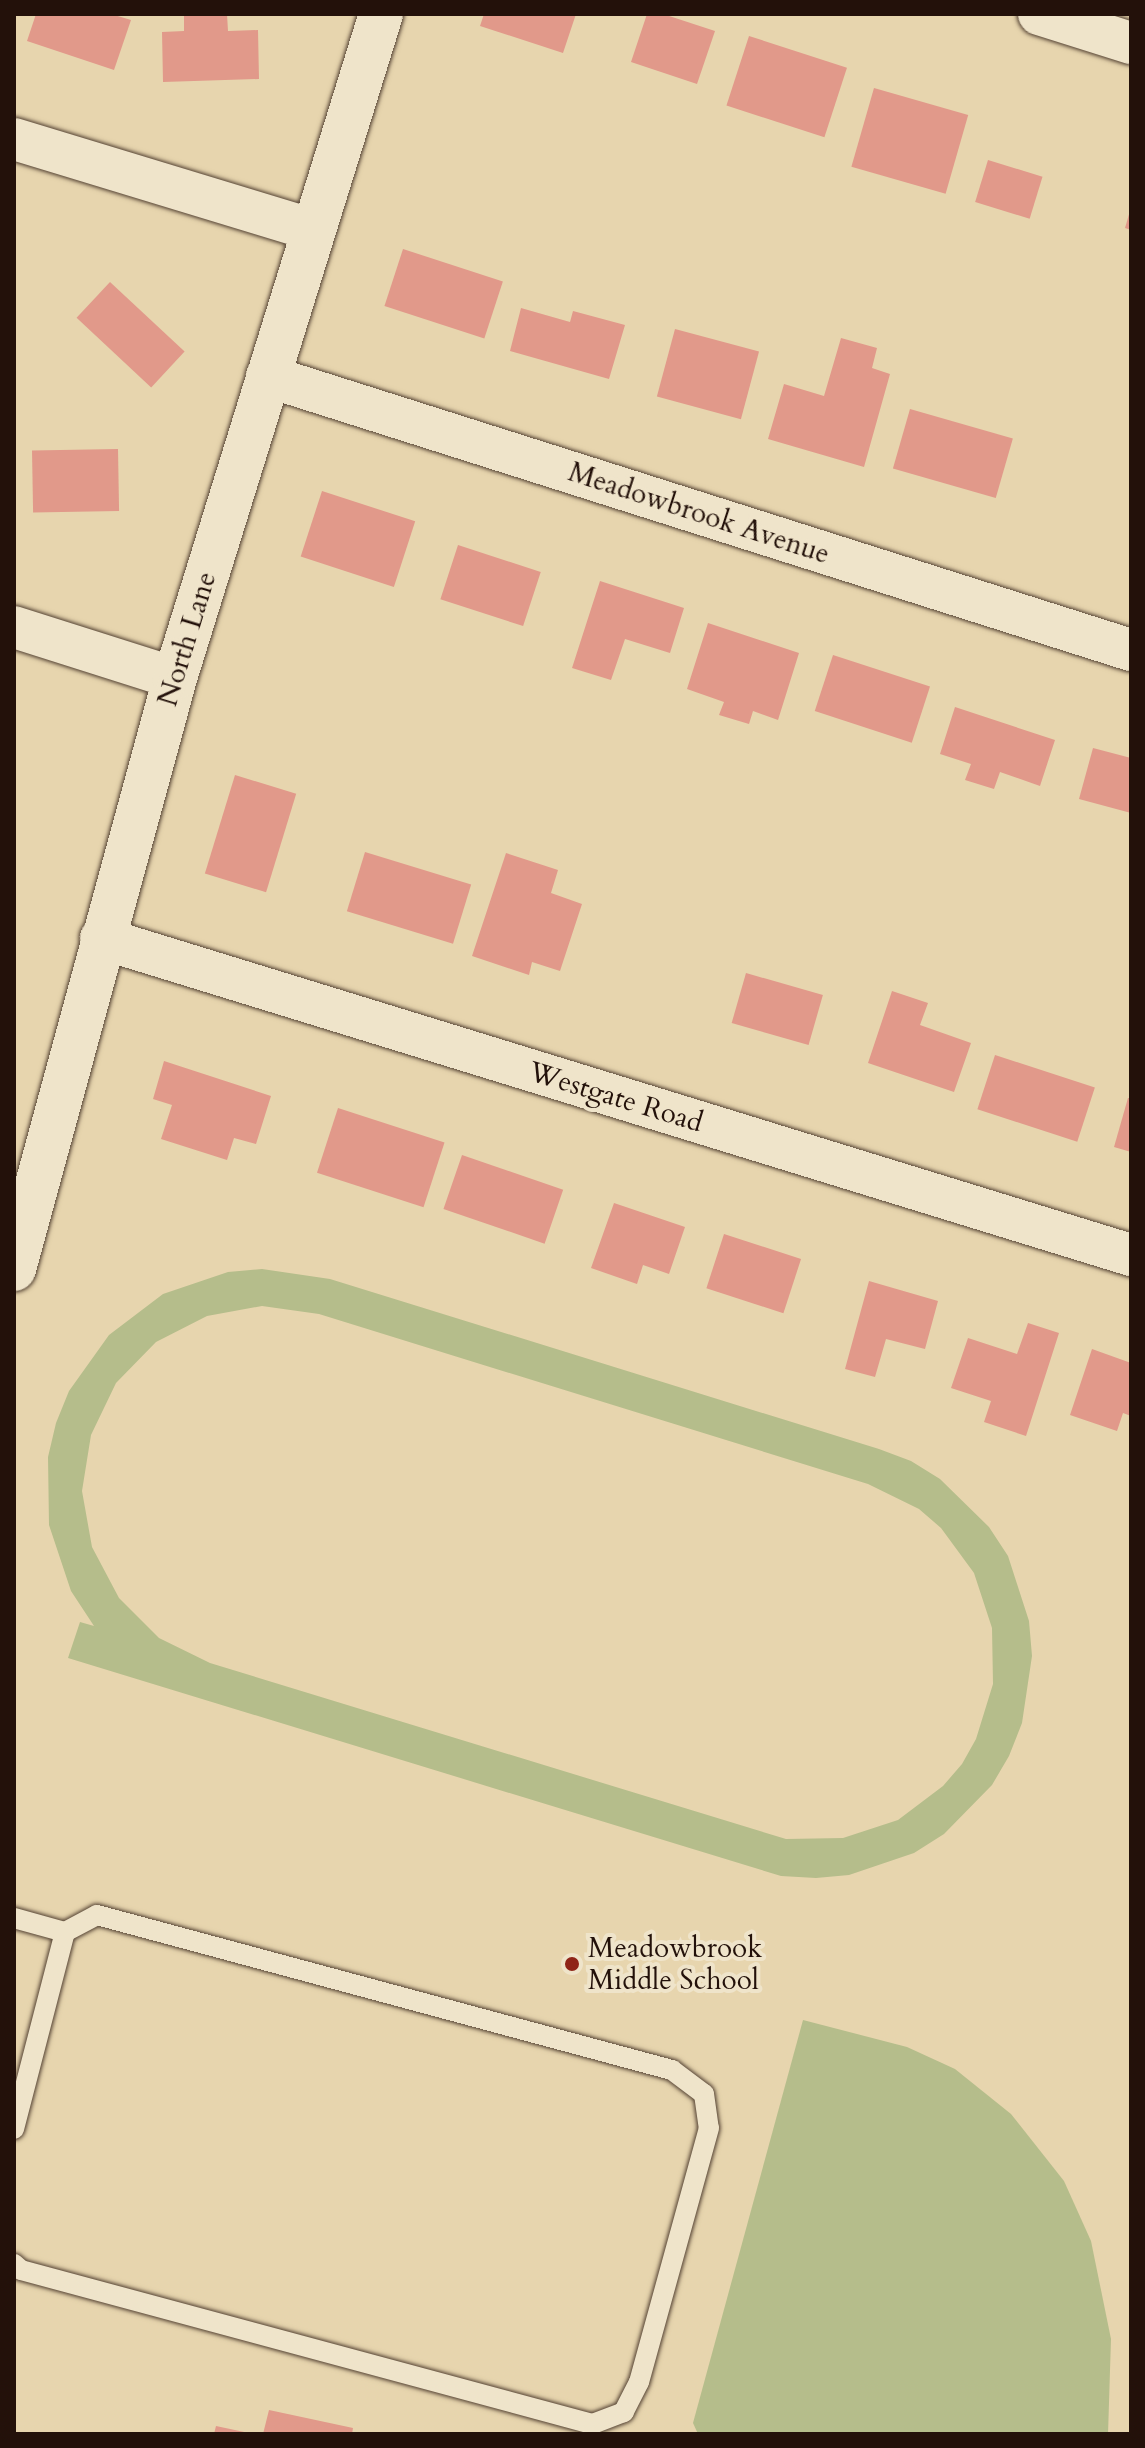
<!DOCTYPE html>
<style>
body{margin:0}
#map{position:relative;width:1145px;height:2448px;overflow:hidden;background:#e7d5ae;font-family:Cardo,serif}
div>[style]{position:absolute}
.green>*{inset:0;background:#b5bd8b}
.building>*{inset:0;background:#e1998a;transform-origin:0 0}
.roads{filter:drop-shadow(0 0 2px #544233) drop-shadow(0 0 2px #544233)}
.service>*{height:20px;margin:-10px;padding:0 10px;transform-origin:10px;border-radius:10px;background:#efe4ca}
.minor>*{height:42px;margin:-21px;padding:0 21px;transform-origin:21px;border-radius:21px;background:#efe4ca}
.tertiary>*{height:44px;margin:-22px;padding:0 22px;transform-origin:22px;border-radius:22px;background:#efe4ca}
.dots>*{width:22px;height:22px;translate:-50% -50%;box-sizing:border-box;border:4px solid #efe4ca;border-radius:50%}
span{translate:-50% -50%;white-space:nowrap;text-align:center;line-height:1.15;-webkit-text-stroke:8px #efe4ca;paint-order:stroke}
.street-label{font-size:28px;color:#23110a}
.poi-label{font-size:28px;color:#23110a}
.left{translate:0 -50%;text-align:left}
.frame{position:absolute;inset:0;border:16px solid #23110a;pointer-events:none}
</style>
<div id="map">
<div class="green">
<div style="clip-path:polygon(evenodd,262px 1269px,330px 1279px,879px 1449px,911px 1461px,940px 1479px,989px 1527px,1008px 1556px,1029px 1621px,1032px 1656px,1022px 1723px,1009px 1756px,992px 1785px,944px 1834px,914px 1853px,849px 1875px,816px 1878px,781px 1876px,68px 1658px,80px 1622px,94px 1626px,71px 1591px,49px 1525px,48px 1457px,56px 1423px,69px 1391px,109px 1335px,163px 1294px,228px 1272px,262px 1269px,262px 1306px,319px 1314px,868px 1484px,919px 1509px,941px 1528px,974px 1573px,992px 1628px,993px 1684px,976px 1739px,962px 1764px,943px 1786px,898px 1820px,843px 1838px,786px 1839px,210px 1663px,159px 1638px,119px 1598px,92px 1547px,82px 1491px,91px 1435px,116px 1383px,156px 1342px,207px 1316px,262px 1306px)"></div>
<div style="clip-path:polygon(803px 2020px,907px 2047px,955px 2069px,1011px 2114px,1064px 2181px,1091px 2241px,1111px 2339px,1108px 2434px,698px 2434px,693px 2423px)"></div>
</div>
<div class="building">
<div style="clip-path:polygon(36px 14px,111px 14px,131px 20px,114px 70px,27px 41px)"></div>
<div style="clip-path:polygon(184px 14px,227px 14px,228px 31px,258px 30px,259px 79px,163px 82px,162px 32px,184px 31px)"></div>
<div style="clip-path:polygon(484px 14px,576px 14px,563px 53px,480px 26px)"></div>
<div style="clip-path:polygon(647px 14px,663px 14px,715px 31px,697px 84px,631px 62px)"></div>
<div style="left:749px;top:36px;width:103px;height:73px;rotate:18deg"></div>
<div style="left:874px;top:88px;width:98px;height:82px;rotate:16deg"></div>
<div style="left:988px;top:160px;width:57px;height:44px;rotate:17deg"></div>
<div style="clip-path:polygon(1130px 211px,1131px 211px,1131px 230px,1125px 228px)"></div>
<div style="left:403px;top:249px;width:105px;height:60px;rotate:18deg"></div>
<div style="left:110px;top:282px;width:102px;height:49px;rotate:43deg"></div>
<div style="clip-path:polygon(521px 308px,570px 322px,573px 311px,625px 325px,609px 379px,510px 351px)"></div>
<div style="left:675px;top:329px;width:87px;height:70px;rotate:15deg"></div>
<div style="clip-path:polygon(841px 338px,877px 348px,872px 368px,890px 374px,864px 467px,768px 439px,784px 384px,824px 396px)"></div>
<div style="left:910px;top:409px;width:107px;height:62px;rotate:16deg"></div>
<div style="left:118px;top:449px;width:62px;height:86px;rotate:89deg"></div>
<div style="left:322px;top:491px;width:98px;height:69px;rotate:18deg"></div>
<div style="left:458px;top:545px;width:87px;height:57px;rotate:18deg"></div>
<div style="clip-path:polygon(600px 581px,684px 608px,670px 653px,625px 639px,611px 680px,572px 668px)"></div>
<div style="clip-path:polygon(708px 623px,799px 653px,778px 720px,753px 711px,749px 724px,719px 715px,724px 702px,687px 689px)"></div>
<div style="left:833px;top:655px;width:102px;height:59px;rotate:18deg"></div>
<div style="clip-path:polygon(955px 707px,1055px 740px,1040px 786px,1000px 772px,994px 789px,965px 780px,971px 764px,940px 754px)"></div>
<div style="clip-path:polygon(1093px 748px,1131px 758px,1131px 813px,1079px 799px)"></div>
<div style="left:235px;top:775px;width:64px;height:103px;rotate:17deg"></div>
<div style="left:365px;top:852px;width:111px;height:62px;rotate:17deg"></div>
<div style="clip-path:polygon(506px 853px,558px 870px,551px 893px,582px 904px,560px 971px,532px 962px,529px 975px,472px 956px)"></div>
<div style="left:746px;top:973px;width:80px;height:52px;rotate:16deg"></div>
<div style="clip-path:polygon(892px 991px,928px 1003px,920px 1025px,971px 1043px,954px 1092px,868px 1063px)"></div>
<div style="left:995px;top:1055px;width:105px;height:57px;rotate:18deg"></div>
<div style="clip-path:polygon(164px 1061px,271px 1096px,256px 1144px,234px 1138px,227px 1160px,161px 1139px,172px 1105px,153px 1099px)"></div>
<div style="clip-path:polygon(1128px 1098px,1131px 1098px,1131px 1152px,1114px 1147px)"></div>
<div style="left:338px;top:1108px;width:112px;height:68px;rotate:18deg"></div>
<div style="left:462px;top:1155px;width:107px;height:57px;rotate:19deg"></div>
<div style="clip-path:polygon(614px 1203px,685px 1227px,669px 1274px,643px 1265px,637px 1284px,591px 1268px)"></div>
<div style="left:724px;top:1234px;width:81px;height:57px;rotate:18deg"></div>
<div style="clip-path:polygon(869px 1281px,938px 1301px,925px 1349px,886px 1339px,875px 1377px,845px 1369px)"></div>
<div style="clip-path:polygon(1028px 1323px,1059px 1333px,1026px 1436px,984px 1422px,991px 1401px,951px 1388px,968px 1338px,1017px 1354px)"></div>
<div style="clip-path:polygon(1092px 1349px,1131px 1363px,1131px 1416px,1123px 1413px,1117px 1431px,1070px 1415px)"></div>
<div style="clip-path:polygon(269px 2410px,353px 2428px,352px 2434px,263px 2434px)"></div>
<div style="clip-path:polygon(216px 2426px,249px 2433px,249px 2434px,214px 2434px)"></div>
</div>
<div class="roads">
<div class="service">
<div style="left:14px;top:1918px;width:53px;rotate:15.4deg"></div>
<div style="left:65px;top:1932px;width:36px;rotate:-28deg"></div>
<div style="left:97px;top:1915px;width:596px;rotate:15.09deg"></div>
<div style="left:672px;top:2070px;width:40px;rotate:37deg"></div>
<div style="left:704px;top:2094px;width:34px;rotate:82deg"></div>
<div style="left:709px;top:2128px;width:263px;rotate:105.4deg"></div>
<div style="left:639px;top:2382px;width:34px;rotate:117deg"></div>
<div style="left:624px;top:2412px;width:34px;rotate:159deg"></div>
<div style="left:592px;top:2424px;width:591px;rotate:-164.91deg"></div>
<div style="left:21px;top:2270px;width:9px;rotate:-139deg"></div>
<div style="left:14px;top:2129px;width:203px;rotate:-75.5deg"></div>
</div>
<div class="minor">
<div style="left:1039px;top:14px;width:96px;rotate:17.5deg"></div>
<div style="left:14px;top:139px;width:313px;rotate:16.9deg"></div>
<div style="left:267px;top:376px;width:906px;rotate:17.6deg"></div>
<div style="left:14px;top:627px;width:169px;rotate:17.6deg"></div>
<div style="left:101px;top:938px;width:1078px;rotate:17.11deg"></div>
</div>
<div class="tertiary">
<div style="left:14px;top:1269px;width:613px;rotate:-74.76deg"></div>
<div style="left:175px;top:678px;width:695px;rotate:-72.76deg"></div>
</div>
</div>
<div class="dots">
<div style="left:572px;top:1964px;background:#8f2418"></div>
</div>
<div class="street-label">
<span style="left:699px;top:513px;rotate:18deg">Meadowbrook Avenue</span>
<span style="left:187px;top:639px;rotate:-73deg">North Lane</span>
<span style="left:616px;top:1097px;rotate:17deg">Westgate Road</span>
</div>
<div class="poi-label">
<span class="left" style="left:588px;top:1964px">Meadowbrook<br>Middle School</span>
</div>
<div class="frame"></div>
</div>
